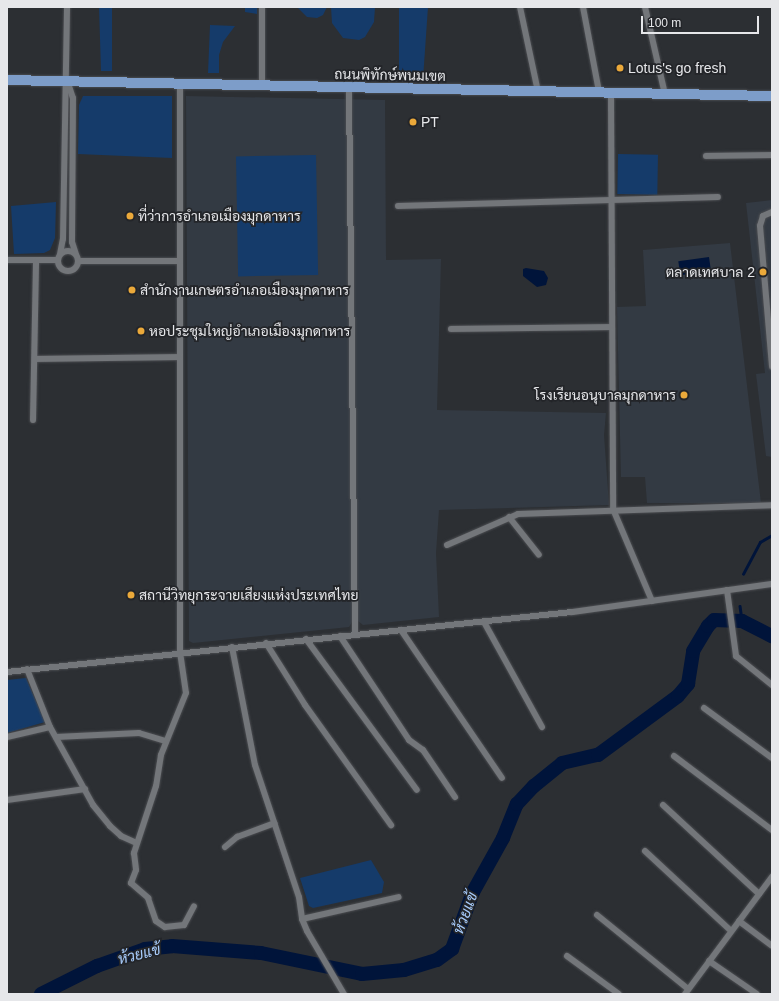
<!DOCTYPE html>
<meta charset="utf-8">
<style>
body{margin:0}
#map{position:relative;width:779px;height:1001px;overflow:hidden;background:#2c2f33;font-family:Arial,Sarabun,sans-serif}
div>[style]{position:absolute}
.built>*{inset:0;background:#333a43}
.green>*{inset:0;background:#153b6a;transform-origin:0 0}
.water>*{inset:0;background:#00143a;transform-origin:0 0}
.stream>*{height:2.5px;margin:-1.25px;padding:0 1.25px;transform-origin:1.25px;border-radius:1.25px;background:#00143a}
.river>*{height:14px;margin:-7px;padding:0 7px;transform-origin:7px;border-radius:7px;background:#00143a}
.roads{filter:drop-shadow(0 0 1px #4b4d51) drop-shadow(0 0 1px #4b4d51)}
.minor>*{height:6px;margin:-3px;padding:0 3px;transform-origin:3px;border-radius:3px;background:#73767a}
.minor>.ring{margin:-3px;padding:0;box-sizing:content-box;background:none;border:6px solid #73767a;border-radius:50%}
.primary>*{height:10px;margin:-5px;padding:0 5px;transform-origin:5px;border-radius:5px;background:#7d9dc9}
.dots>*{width:11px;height:11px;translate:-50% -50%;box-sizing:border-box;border:2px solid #232529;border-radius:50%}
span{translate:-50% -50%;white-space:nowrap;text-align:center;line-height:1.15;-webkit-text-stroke:3.5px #232529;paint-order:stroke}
.poi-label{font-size:14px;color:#e6e7ea}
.left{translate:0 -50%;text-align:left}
.right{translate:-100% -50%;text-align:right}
.street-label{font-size:14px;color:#e6e7ea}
.water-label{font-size:15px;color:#a7cbfb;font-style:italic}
.frame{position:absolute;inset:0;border:8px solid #e6e7ea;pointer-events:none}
.scale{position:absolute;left:641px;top:16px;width:118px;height:18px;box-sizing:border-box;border:2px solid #e6e7ea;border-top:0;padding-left:5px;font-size:12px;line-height:14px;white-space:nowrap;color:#e6e7ea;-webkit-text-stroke:3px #232529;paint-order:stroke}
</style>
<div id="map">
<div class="built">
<div style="clip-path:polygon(186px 96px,385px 100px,386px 260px,441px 259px,437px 410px,606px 413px,604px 435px,609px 505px,439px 510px,436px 553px,439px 617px,363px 625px,358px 621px,352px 622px,349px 627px,193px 643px,189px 641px)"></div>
<div style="clip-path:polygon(772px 200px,772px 457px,766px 456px,756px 374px,765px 373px,746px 203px)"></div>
<div style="clip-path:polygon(730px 243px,761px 503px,647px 503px,645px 477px,621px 477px,617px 307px,646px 306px,643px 250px)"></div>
</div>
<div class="green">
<div style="clip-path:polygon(99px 7px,112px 7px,112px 71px,101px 71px)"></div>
<div style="clip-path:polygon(245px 7px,257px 7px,257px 14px,245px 12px)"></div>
<div style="clip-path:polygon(327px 7px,323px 15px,317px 18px,307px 17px,298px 8px)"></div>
<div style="clip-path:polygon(331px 7px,375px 7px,374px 22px,365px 37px,359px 40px,343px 38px,332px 23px)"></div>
<div style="clip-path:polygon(399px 7px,428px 7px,423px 79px,399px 78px)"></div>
<div style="clip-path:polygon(210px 25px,235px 26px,223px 42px,219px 55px,219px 73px,208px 73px)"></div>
<div style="clip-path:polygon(83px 96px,172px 96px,172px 158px,78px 154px,79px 105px)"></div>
<div style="left:618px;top:154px;width:40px;height:40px;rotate:1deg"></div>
<div style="left:316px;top:155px;width:120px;height:80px;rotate:89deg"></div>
<div style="clip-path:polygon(56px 202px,55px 238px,50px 250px,44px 253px,14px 254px,11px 206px)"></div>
<div style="clip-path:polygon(26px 678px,45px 722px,7px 733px,7px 680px)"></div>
<div style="clip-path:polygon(371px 860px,384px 882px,382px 893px,313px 908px,309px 906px,300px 878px)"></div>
</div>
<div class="water">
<div style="left:709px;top:257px;width:14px;height:31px;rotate:82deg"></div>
<div style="clip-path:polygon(526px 268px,544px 271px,548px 278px,546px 285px,537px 287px,523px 276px,523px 269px)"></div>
</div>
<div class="stream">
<div style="left:743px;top:574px;width:36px;rotate:-62deg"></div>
<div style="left:760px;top:542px;width:14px;rotate:-30deg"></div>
<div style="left:740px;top:606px;width:15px;rotate:82deg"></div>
</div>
<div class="river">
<div style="left:41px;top:994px;width:63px;rotate:-26.6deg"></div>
<div style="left:97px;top:966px;width:51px;rotate:-19.5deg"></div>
<div style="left:145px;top:949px;width:27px;rotate:-6deg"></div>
<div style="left:172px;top:946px;width:89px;rotate:4.5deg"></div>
<div style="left:261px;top:953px;width:103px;rotate:11.7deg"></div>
<div style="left:362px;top:974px;width:42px;rotate:-5.4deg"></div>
<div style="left:404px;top:970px;width:34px;rotate:-17deg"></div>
<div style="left:437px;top:960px;width:19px;rotate:-36deg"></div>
<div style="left:452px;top:949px;width:61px;rotate:-69.8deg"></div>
<div style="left:473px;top:892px;width:62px;rotate:-60.9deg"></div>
<div style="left:503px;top:838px;width:37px;rotate:-68deg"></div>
<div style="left:517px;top:804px;width:25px;rotate:-47deg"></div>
<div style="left:534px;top:786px;width:36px;rotate:-39deg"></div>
<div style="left:562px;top:763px;width:37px;rotate:-13deg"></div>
<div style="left:598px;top:755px;width:99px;rotate:-36.4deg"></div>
<div style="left:678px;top:696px;width:16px;rotate:-50deg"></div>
<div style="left:688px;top:684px;width:33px;rotate:-81deg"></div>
<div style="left:693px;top:651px;width:29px;rotate:-59deg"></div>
<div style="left:708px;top:626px;width:8px;rotate:-45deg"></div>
<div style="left:714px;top:620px;width:28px;rotate:2deg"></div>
<div style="left:742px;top:621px;width:34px;rotate:27deg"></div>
</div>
<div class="roads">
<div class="minor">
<div style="left:520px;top:7px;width:87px;rotate:78deg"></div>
<div style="left:583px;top:7px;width:86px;rotate:79.3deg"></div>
<div style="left:645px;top:7px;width:89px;rotate:77.1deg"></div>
<div style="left:68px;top:83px;width:16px;rotate:72deg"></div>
<div style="left:73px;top:98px;width:144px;rotate:90.4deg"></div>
<div style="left:72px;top:242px;width:13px;rotate:72deg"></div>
<div style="left:180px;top:84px;width:568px;rotate:90deg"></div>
<div style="left:180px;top:652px;width:41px;rotate:81.7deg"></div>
<div style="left:186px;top:693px;width:67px;rotate:112deg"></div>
<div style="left:161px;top:755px;width:31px;rotate:99deg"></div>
<div style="left:156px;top:786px;width:71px;rotate:108.2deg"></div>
<div style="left:134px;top:853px;width:17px;rotate:83deg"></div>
<div style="left:136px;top:870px;width:14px;rotate:111deg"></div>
<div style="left:131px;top:883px;width:23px;rotate:41deg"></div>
<div style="left:148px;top:898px;width:24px;rotate:71deg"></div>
<div style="left:156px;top:921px;width:11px;rotate:34deg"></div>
<div style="left:165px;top:927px;width:19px;rotate:-6deg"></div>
<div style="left:184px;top:925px;width:21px;rotate:-62deg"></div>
<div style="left:262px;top:86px;width:79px;rotate:-90deg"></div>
<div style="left:349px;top:88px;width:546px;rotate:89.37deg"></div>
<div style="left:611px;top:93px;width:416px;rotate:89.7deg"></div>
<div style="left:613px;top:509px;width:100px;rotate:67deg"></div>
<div style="left:706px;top:156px;width:66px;rotate:-0.9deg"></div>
<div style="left:398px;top:206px;width:320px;rotate:-1.6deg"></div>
<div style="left:772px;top:212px;width:10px;rotate:156deg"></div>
<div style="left:763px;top:216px;width:10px;rotate:107deg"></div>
<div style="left:760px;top:226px;width:141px;rotate:85.1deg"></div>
<div class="ring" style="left:58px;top:251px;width:14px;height:14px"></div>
<div style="left:60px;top:254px;width:15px;rotate:-79deg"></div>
<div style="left:63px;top:239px;width:232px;rotate:-89deg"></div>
<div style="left:7px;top:260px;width:50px"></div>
<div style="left:78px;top:261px;width:102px"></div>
<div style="left:451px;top:329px;width:160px;rotate:-0.7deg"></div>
<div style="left:35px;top:359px;width:145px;rotate:-0.8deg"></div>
<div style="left:33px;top:420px;width:160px;rotate:-88.9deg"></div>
<div style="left:509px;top:517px;width:48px;rotate:51.7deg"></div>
<div style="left:447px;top:545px;width:77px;rotate:-23.6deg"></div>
<div style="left:518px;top:514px;width:254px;rotate:-2deg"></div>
<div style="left:727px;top:590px;width:67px;rotate:82.2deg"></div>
<div style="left:736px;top:656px;width:46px;rotate:38.9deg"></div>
<div style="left:484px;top:622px;width:120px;rotate:61.1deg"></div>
<div style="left:401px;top:630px;width:179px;rotate:55.7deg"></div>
<div style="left:340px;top:636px;width:125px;rotate:56.4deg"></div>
<div style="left:409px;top:740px;width:17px;rotate:36deg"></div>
<div style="left:423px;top:750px;width:57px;rotate:55.8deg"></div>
<div style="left:306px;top:639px;width:187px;rotate:53.7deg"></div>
<div style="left:266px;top:643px;width:73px;rotate:57.8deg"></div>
<div style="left:305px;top:705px;width:148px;rotate:54.4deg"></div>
<div style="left:232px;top:647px;width:120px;rotate:79deg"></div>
<div style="left:255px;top:765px;width:139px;rotate:71.6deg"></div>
<div style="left:299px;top:897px;width:22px;rotate:82deg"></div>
<div style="left:302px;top:919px;width:13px;rotate:67deg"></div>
<div style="left:307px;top:931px;width:73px;rotate:59.6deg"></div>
<div style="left:27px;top:669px;width:62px;rotate:68.4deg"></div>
<div style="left:50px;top:727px;width:89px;rotate:61.1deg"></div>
<div style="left:93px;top:805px;width:27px;rotate:51deg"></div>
<div style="left:110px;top:826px;width:15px;rotate:42deg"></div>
<div style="left:121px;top:836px;width:17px;rotate:24deg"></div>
<div style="left:7px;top:672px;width:568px;rotate:-6.06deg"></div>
<div style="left:572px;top:612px;width:202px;rotate:-8deg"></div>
<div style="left:704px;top:708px;width:84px;rotate:36.3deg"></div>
<div style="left:7px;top:737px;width:44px;rotate:-13.1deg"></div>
<div style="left:56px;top:737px;width:83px;rotate:-2.8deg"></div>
<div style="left:139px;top:733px;width:28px;rotate:17deg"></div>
<div style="left:674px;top:756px;width:123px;rotate:37.1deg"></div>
<div style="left:7px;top:800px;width:79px;rotate:-8deg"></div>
<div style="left:663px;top:805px;width:131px;rotate:42.8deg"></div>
<div style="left:225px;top:847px;width:16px;rotate:-40deg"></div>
<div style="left:237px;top:837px;width:40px;rotate:-20.2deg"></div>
<div style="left:645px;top:851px;width:117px;rotate:42.9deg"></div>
<div style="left:597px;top:915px;width:117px;rotate:39.1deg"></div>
<div style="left:302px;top:919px;width:99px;rotate:-12.8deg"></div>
<div style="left:739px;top:921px;width:41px;rotate:37.1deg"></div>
<div style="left:567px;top:956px;width:64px;rotate:36.2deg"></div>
<div style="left:709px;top:961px;width:58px;rotate:34.5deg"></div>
<div style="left:685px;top:994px;width:146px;rotate:-53.4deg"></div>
</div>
<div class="primary">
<div style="left:7px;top:80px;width:765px;rotate:1.2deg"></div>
</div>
</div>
<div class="dots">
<div style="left:620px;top:68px;background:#eba93a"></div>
<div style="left:413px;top:122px;background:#eba93a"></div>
<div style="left:130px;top:216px;background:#eba93a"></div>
<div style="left:763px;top:272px;background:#eba93a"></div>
<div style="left:132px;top:290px;background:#eba93a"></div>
<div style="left:141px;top:331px;background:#eba93a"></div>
<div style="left:684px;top:395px;background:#eba93a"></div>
<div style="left:131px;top:595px;background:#eba93a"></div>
</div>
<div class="poi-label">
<span class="left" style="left:628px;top:68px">Lotus's go fresh</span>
<span class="left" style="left:421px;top:122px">PT</span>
<span class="left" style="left:138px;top:216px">ที่ว่าการอำเภอเมืองมุกดาหาร</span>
<span class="right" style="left:755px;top:272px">ตลาดเทศบาล 2</span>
<span class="left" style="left:140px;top:290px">สำนักงานเกษตรอำเภอเมืองมุกดาหาร</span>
<span class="left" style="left:149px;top:331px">หอประชุมใหญ่อำเภอเมืองมุกดาหาร</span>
<span class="right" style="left:676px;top:395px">โรงเรียนอนุบาลมุกดาหาร</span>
<span class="left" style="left:139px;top:595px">สถานีวิทยุกระจายเสียงแห่งประเทศไทย</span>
</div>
<div class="street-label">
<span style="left:390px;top:75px;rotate:1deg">ถนนพิทักษ์พนมเขต</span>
</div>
<div class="water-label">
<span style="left:465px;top:913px;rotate:-69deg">ห้วยแข้</span>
<span style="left:139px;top:954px;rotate:-14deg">ห้วยแข้</span>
</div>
<div class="frame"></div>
<div class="scale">100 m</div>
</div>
